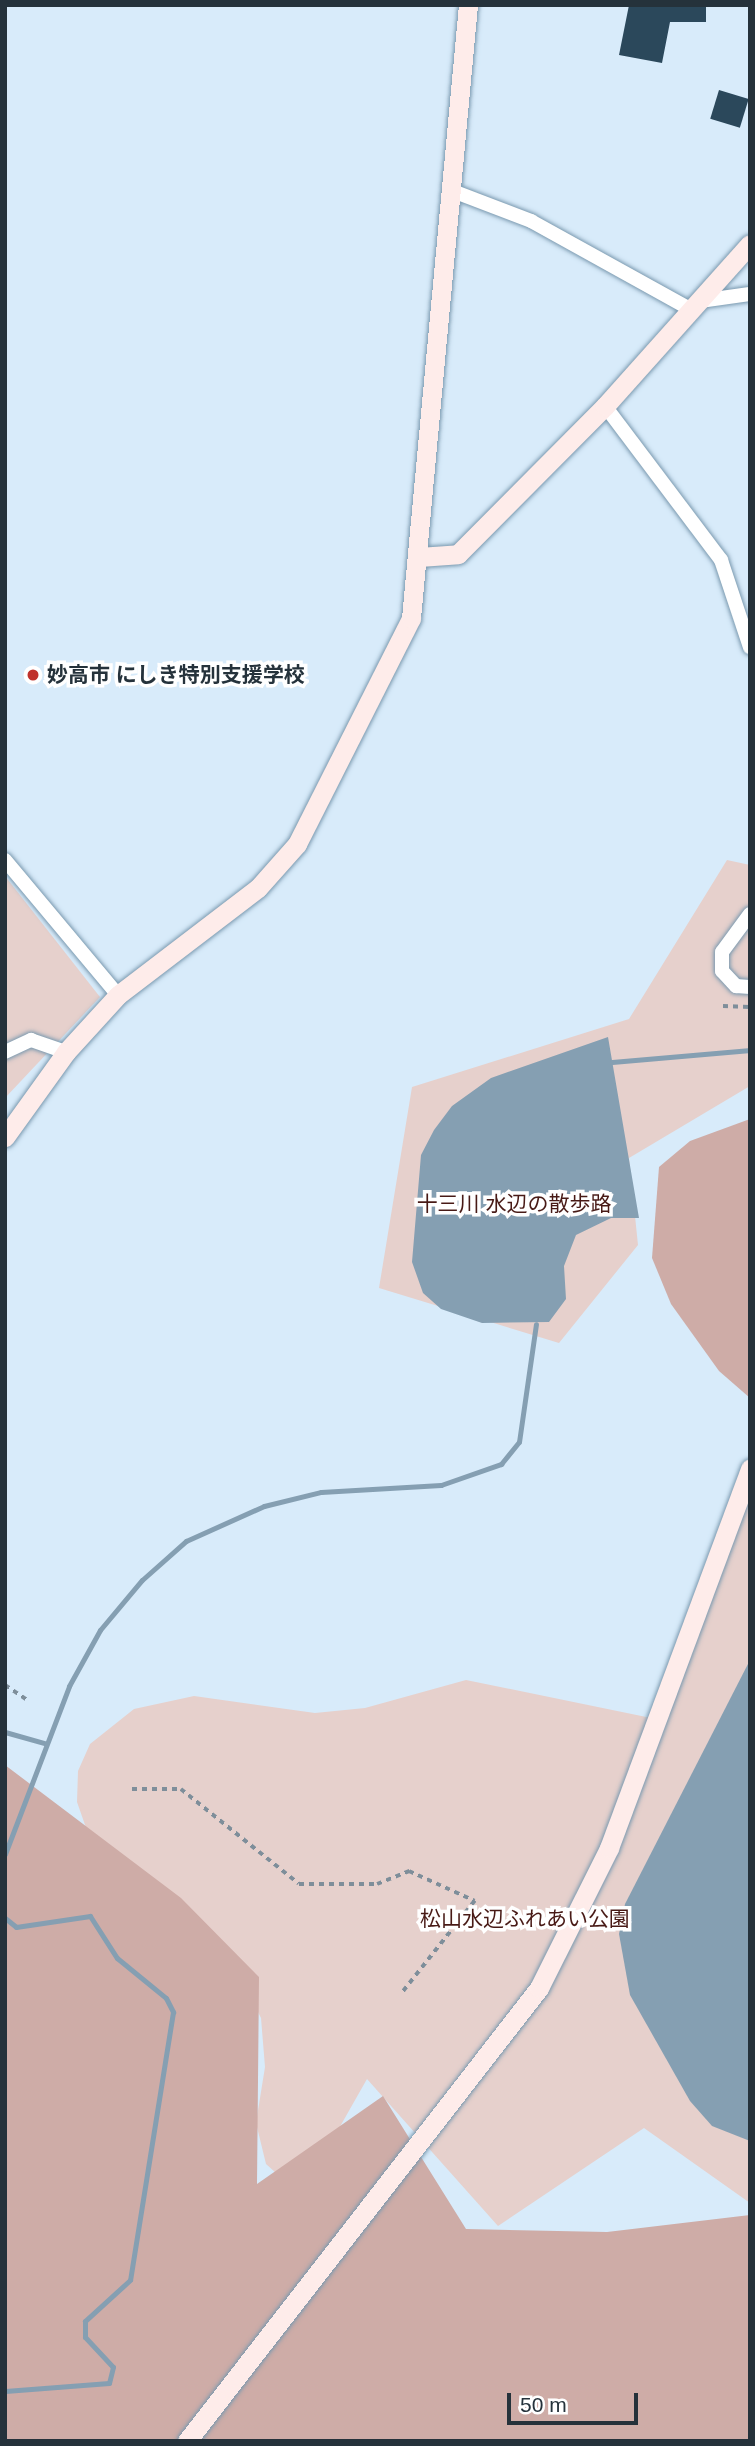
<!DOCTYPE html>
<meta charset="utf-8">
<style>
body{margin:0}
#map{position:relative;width:755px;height:2446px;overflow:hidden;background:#d8ebfa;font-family:Helvetica,"Noto Sans JP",sans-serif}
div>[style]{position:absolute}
.green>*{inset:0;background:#e6d0cc}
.forest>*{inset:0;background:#ceaca7}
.water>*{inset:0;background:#859fb2}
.stream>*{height:5px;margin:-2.5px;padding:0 2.5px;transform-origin:2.5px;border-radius:2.5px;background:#859fb2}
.building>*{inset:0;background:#2b485b;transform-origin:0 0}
.path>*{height:3.5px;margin-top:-1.75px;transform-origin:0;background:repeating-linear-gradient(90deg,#7e8e9a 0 5px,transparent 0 10px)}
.roads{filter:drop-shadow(0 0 2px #7a99af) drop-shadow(0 0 2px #7a99af)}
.street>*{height:14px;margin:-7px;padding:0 7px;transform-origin:7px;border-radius:7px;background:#fff}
.secondary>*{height:19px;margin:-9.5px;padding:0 9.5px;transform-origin:9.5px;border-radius:9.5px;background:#feecea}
.dots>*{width:19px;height:19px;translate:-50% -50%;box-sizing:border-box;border:4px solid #fff;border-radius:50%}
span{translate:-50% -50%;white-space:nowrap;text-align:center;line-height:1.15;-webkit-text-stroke:7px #fff;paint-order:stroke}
.poi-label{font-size:21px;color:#25323b;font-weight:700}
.left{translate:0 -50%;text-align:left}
.park-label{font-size:21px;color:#481a16}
.frame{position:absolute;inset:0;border:7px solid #25323b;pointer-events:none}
.scale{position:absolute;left:507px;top:2393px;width:131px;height:32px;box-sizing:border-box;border:4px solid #25323b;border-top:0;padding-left:9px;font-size:21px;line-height:24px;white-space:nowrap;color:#25323b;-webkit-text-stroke:5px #fff;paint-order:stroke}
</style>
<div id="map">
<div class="green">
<div style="clip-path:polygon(727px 860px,750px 865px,750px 1086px,629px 1158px,638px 1245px,559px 1343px,379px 1288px,412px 1087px,629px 1019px)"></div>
<div style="clip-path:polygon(5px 876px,100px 997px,5px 1098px)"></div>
<div style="clip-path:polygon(750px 1477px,750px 2203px,644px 2128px,498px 2226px,367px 2079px,329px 2146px,276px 2173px,266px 2164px,256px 2123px,265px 2067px,261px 2018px,252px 2000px,91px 1842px,77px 1802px,78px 1771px,90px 1744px,134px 1709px,194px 1696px,315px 1713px,365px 1708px,466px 1680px,656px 1719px)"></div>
</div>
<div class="forest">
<div style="clip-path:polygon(750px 1119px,750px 1398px,719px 1371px,671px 1304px,652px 1258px,659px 1167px,690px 1141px)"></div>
<div style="clip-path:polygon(5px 1765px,181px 1898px,259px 1977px,257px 2184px,383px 2096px,466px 2229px,607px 2232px,750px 2215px,750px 2441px,5px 2441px)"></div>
</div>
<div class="water">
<div style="clip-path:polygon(608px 1037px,639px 1218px,611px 1218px,576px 1235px,564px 1266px,566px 1299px,549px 1322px,482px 1323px,441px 1309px,423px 1293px,412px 1262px,421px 1155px,434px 1130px,452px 1106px,491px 1078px)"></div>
<div style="clip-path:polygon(750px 1660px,750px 2141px,712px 2126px,690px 2101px,630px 1995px,619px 1934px,625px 1904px)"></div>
</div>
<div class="stream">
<div style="left:612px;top:1062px;width:139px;rotate:-5deg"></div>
<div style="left:5px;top:1732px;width:41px;rotate:15.8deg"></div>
<div style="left:5px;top:1854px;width:180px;rotate:-69.1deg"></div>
<div style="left:69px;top:1686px;width:64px;rotate:-61deg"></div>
<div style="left:100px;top:1630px;width:65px;rotate:-50deg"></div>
<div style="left:142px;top:1580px;width:59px;rotate:-41.6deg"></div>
<div style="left:186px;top:1541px;width:85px;rotate:-24.2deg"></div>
<div style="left:264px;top:1506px;width:59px;rotate:-13.8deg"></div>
<div style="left:321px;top:1492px;width:120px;rotate:-3.3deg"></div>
<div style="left:441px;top:1485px;width:64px;rotate:-19.3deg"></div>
<div style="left:501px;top:1464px;width:28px;rotate:-51deg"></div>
<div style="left:519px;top:1442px;width:119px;rotate:-81.8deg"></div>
<div style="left:5px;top:1918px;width:14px;rotate:39deg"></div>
<div style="left:16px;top:1927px;width:75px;rotate:-8.5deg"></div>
<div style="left:90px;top:1916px;width:50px;rotate:57.3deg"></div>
<div style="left:117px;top:1958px;width:63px;rotate:39.2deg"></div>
<div style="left:166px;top:1998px;width:16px;rotate:63deg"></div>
<div style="left:173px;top:2012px;width:271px;rotate:99.1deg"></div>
<div style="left:130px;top:2280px;width:61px;rotate:137.7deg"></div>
<div style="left:85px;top:2321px;width:16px;rotate:90deg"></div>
<div style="left:85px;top:2337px;width:41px;rotate:47deg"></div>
<div style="left:113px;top:2367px;width:16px;rotate:104deg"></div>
<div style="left:109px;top:2383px;width:104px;rotate:175.6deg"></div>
</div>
<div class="building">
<div style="clip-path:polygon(629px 5px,706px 5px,706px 22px,670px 22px,662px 63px,619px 55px)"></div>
<div style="left:719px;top:90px;width:31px;height:30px;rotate:17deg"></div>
</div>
<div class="path">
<div style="left:723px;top:1006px;width:27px;rotate:2deg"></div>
<div style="left:5px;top:1685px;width:29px;rotate:34deg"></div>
<div style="left:132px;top:1789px;width:49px"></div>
<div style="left:181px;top:1789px;width:151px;rotate:38.8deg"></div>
<div style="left:299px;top:1884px;width:78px"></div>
<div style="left:377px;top:1884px;width:35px;rotate:-22deg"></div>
<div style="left:409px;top:1871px;width:72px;rotate:24.4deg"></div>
<div style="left:475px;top:1901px;width:117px;rotate:128.4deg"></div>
</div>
<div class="roads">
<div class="street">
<div style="left:450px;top:190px;width:87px;rotate:20.9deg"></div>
<div style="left:531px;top:221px;width:182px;rotate:29deg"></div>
<div style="left:700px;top:301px;width:50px;rotate:-8deg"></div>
<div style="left:605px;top:406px;width:193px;rotate:53deg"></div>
<div style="left:721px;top:560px;width:92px;rotate:71.6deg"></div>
<div style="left:5px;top:860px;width:176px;rotate:50.1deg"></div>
<div style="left:750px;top:914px;width:47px;rotate:126.4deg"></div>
<div style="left:722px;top:952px;width:19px;rotate:90deg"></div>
<div style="left:722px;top:971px;width:21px;rotate:47deg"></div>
<div style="left:736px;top:986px;width:14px;rotate:4deg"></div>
<div style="left:5px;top:1052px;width:29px;rotate:-25deg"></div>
<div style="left:31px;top:1040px;width:37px;rotate:19deg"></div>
</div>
<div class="secondary">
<div style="left:419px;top:557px;width:39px;rotate:-4deg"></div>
<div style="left:458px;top:554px;width:209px;rotate:-45.2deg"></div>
<div style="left:605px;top:406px;width:217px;rotate:-48.2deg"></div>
<div style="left:5px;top:1137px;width:105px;rotate:-54.3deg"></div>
<div style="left:66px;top:1052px;width:77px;rotate:-47.6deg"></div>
<div style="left:118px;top:995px;width:176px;rotate:-37.4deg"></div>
<div style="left:258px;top:888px;width:59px;rotate:-48.4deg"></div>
<div style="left:297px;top:844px;width:253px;rotate:-63.2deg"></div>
<div style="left:411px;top:618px;width:616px;rotate:-84.69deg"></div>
<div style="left:187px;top:2441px;width:574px;rotate:-52.15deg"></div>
<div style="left:539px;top:1988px;width:157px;rotate:-63.4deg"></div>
<div style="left:609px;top:1848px;width:405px;rotate:-69.6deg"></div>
</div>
</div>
<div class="dots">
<div style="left:33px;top:675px;background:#bf312b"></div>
</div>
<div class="poi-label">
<span class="left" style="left:47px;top:675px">妙高市 にしき特別支援学校</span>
</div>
<div class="park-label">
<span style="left:514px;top:1204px">十三川 水辺の散歩路</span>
<span style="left:525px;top:1919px">松山水辺ふれあい公園</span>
</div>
<div class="frame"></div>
<div class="scale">50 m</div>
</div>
